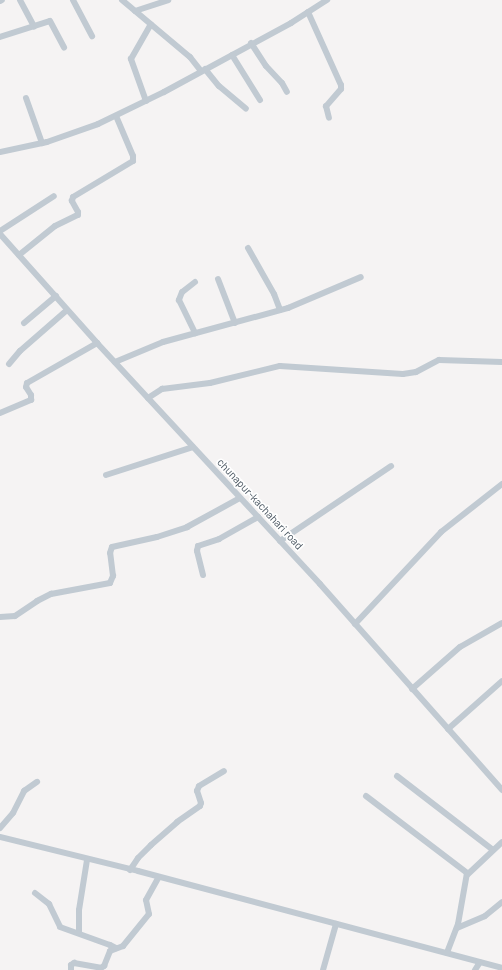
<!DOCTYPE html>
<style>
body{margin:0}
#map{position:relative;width:502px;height:970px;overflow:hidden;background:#f5f3f3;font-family:Barlow,sans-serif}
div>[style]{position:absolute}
.street>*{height:6px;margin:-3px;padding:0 3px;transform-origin:3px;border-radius:3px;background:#c1cad2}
span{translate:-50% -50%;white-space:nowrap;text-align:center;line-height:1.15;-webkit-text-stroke:3.5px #fff;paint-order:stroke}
.street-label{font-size:11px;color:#4a5661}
</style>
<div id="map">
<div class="street">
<div style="left:20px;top:0;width:30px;rotate:62deg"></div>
<div style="left:73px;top:0;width:41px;rotate:62.2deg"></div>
<div style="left:122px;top:0;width:89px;rotate:40deg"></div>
<div style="left:190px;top:57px;width:18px;rotate:52deg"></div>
<div style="left:0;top:1px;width:2px;rotate:-27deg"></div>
<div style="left:135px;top:11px;width:35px;rotate:-18deg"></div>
<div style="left:308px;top:12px;width:80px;rotate:65.7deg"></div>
<div style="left:341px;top:85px;width:4px;rotate:90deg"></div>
<div style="left:341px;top:89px;width:23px;rotate:131deg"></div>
<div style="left:326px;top:106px;width:12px;rotate:76deg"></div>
<div style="left:0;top:37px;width:52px;rotate:-17.7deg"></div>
<div style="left:50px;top:21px;width:30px;rotate:62deg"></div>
<div style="left:251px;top:43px;width:27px;rotate:57deg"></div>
<div style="left:266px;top:66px;width:23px;rotate:47deg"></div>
<div style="left:282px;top:83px;width:10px;rotate:61deg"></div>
<div style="left:232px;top:55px;width:53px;rotate:58.1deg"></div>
<div style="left:205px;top:69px;width:22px;rotate:51deg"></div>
<div style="left:219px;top:86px;width:35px;rotate:40deg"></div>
<div style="left:26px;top:98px;width:48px;rotate:70.4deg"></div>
<div style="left:146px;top:101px;width:45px;rotate:-109.7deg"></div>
<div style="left:131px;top:59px;width:40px;rotate:-60.3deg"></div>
<div style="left:0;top:152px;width:48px;rotate:-12deg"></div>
<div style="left:47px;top:142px;width:54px;rotate:-19.4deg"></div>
<div style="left:98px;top:124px;width:73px;rotate:-25.9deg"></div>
<div style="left:164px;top:92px;width:145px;rotate:-28.5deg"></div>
<div style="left:291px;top:23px;width:43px;rotate:-32.6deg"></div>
<div style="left:0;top:231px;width:64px;rotate:-32.9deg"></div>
<div style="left:0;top:234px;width:146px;rotate:48.3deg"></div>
<div style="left:97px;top:343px;width:328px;rotate:47.2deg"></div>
<div style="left:320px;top:584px;width:275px;rotate:48.5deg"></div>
<div style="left:248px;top:248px;width:53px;rotate:60.5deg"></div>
<div style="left:274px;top:294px;width:17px;rotate:69deg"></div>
<div style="left:19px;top:255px;width:46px;rotate:-38.9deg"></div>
<div style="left:55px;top:226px;width:25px;rotate:-26deg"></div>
<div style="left:78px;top:215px;width:3px;rotate:-90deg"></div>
<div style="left:78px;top:212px;width:13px;rotate:-119deg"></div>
<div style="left:72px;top:201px;width:4px;rotate:-76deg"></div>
<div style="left:73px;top:197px;width:70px;rotate:-31deg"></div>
<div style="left:133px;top:161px;width:5px;rotate:-90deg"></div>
<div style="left:133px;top:156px;width:43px;rotate:-113deg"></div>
<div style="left:218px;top:279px;width:47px;rotate:68.9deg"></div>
<div style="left:195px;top:282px;width:16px;rotate:142deg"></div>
<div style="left:182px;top:292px;width:9px;rotate:111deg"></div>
<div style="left:179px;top:300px;width:37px;rotate:64deg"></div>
<div style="left:24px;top:323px;width:42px;rotate:-40.2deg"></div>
<div style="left:115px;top:362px;width:52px;rotate:-22.6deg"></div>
<div style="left:163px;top:342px;width:130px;rotate:-15.2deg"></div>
<div style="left:288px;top:308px;width:79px;rotate:-23deg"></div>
<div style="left:9px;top:364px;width:17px;rotate:-50deg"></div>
<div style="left:20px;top:351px;width:62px;rotate:-41.1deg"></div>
<div style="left:148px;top:398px;width:17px;rotate:-33deg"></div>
<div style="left:162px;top:389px;width:48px;rotate:-7.1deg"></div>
<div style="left:210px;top:383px;width:72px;rotate:-13.7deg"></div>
<div style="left:280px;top:366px;width:123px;rotate:3.7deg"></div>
<div style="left:403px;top:374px;width:13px;rotate:-9deg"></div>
<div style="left:416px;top:372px;width:26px;rotate:-28deg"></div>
<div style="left:439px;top:360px;width:63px;rotate:1.8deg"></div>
<div style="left:0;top:413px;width:34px;rotate:-23deg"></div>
<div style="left:31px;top:400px;width:5px;rotate:-90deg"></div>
<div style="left:31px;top:395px;width:9px;rotate:-122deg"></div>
<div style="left:26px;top:387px;width:4px;rotate:-76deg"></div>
<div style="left:27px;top:383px;width:81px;rotate:-29.7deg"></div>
<div style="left:106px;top:475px;width:91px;rotate:-17.8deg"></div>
<div style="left:280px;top:541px;width:134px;rotate:-34deg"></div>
<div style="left:203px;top:575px;width:25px;rotate:-104deg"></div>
<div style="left:197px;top:551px;width:5px;rotate:-79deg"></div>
<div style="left:198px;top:546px;width:22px;rotate:-18deg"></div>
<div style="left:219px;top:539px;width:45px;rotate:-29.4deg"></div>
<div style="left:0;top:617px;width:15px;rotate:-4deg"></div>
<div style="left:15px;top:616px;width:27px;rotate:-34deg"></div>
<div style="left:37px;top:601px;width:16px;rotate:-27deg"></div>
<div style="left:51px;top:594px;width:60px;rotate:-10.6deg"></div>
<div style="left:110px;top:583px;width:8px;rotate:-67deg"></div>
<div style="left:113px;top:576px;width:23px;rotate:-97deg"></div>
<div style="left:110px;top:553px;width:6px;rotate:-72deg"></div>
<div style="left:112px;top:547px;width:46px;rotate:-12.5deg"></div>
<div style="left:157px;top:537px;width:32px;rotate:-18deg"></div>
<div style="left:187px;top:527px;width:60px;rotate:-28.7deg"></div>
<div style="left:355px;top:624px;width:126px;rotate:-46.9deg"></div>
<div style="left:441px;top:532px;width:78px;rotate:-38.2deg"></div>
<div style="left:412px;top:689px;width:64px;rotate:-41.2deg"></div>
<div style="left:460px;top:647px;width:48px;rotate:-29.7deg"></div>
<div style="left:448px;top:729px;width:72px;rotate:-41.6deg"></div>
<div style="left:397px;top:776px;width:121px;rotate:37.6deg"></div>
<div style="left:366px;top:796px;width:127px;rotate:37.3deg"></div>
<div style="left:467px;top:873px;width:52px;rotate:100deg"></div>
<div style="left:458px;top:924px;width:31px;rotate:111deg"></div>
<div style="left:0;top:828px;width:20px;rotate:-49deg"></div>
<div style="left:13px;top:813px;width:25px;rotate:-63deg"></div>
<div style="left:24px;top:791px;width:16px;rotate:-35deg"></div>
<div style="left:0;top:837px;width:142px;rotate:13.8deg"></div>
<div style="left:138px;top:871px;width:377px;rotate:14.9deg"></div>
<div style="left:130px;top:870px;width:14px;rotate:-56deg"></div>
<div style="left:138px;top:858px;width:18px;rotate:-45deg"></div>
<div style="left:151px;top:845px;width:35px;rotate:-41deg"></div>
<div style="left:177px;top:822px;width:28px;rotate:-35deg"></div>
<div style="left:200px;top:806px;width:3px;rotate:-72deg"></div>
<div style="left:201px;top:803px;width:13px;rotate:-108deg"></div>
<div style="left:197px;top:791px;width:5px;rotate:-68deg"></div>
<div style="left:199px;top:786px;width:29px;rotate:-31deg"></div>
<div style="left:467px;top:875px;width:48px;rotate:-43.3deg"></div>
<div style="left:35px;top:893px;width:18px;rotate:38deg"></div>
<div style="left:49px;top:904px;width:25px;rotate:64deg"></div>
<div style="left:60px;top:927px;width:53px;rotate:19.8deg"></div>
<div style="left:110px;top:945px;width:7px;rotate:27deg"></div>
<div style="left:457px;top:928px;width:30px;rotate:-23deg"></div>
<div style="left:485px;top:916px;width:22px;rotate:-39deg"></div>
<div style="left:79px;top:933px;width:23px;rotate:-90deg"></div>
<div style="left:79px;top:910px;width:51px;rotate:-80.9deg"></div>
<div style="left:71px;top:970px;width:5px;rotate:-90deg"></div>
<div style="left:71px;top:965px;width:4px;rotate:-34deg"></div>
<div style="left:74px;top:963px;width:27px;rotate:10deg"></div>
<div style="left:101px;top:968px;width:4px;rotate:-34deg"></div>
<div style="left:104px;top:966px;width:16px;rotate:-68deg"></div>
<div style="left:110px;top:951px;width:14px;rotate:-21deg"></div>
<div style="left:123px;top:946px;width:41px;rotate:-50.9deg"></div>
<div style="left:149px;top:914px;width:14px;rotate:-102deg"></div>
<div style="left:146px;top:900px;width:26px;rotate:-61deg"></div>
<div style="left:323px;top:970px;width:48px;rotate:-74.2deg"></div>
<div style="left:475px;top:970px;width:9px;rotate:-58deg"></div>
</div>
<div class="street-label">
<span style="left:260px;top:504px;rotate:47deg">chunapur-kachahari road</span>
</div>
</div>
